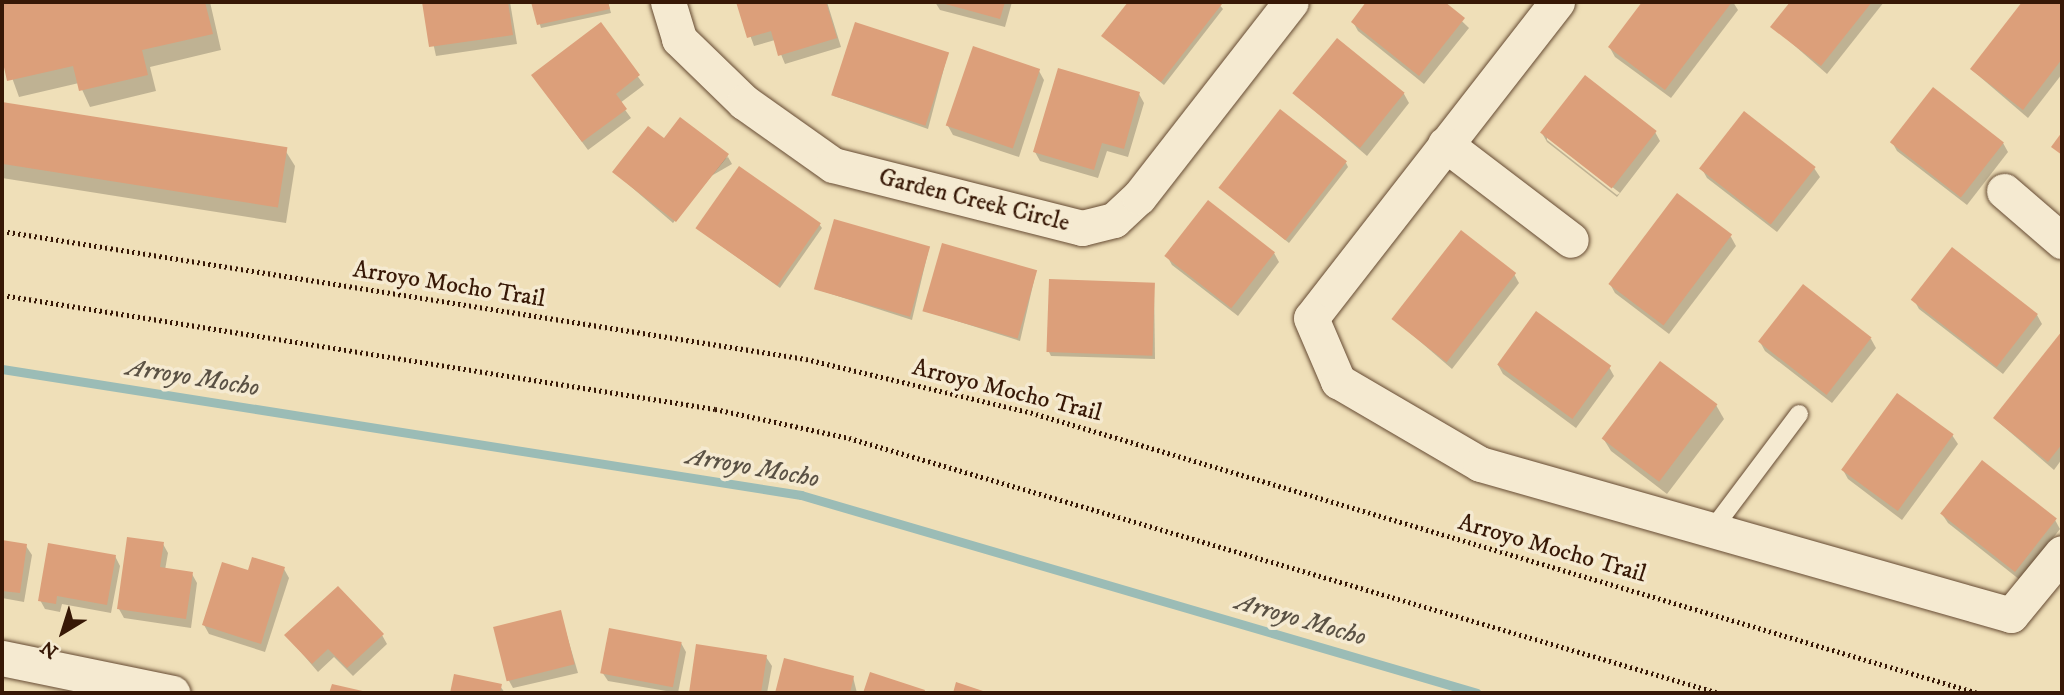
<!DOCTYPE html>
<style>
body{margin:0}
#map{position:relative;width:2064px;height:695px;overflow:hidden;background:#efdfb8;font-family:"IM FELL DW Pica",serif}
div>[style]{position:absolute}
.shadow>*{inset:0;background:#0003;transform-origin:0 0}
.stream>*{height:9px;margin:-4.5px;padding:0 4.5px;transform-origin:4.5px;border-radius:4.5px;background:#9bbcb6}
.building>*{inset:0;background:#dc9f7a;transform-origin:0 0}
.path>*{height:4.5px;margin-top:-2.25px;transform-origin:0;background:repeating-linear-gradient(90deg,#371806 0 2px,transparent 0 5.5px)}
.roads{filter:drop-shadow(0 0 2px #654a32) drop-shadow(0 0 2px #654a32)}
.lane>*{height:18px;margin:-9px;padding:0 9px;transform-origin:9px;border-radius:9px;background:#f5ead1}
.street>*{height:35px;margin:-17.5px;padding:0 17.5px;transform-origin:17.5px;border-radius:17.5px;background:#f5ead1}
span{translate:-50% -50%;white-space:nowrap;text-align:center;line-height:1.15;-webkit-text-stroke:7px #f5ead1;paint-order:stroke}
.street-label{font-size:24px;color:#371806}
.water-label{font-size:26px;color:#5a5144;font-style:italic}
.frame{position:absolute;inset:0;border:4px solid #371806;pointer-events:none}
.north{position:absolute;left:28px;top:597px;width:70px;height:70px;-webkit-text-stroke:5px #f5ead1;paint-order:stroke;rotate:218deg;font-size:19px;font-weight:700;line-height:28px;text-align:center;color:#371806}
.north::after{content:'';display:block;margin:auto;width:24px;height:32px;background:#371806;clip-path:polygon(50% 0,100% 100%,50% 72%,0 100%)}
</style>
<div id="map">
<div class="shadow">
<div style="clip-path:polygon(2px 2px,210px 2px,221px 50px,150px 67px,156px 91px,90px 107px,79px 83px,19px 97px,2px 50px)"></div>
<div style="clip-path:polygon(424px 2px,510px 2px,517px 44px,436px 56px)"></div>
<div style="clip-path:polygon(533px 2px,608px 2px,611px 13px,541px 28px)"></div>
<div style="clip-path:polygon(738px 2px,827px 2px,841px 47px,785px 64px,775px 40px,754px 46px)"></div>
<div style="clip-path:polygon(935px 2px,1012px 2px,1005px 27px,940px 10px)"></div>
<div style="clip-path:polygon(1130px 2px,1217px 2px,1223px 9px,1164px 85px,1103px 36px)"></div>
<div style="clip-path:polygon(1369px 2px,1442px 2px,1469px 28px,1424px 84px,1358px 31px,1353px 22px)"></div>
<div style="clip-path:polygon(1644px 2px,1733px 2px,1738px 10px,1671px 98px,1615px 57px,1610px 48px)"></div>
<div style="clip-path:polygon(1792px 2px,1884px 2px,1827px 74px,1773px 27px)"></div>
<div style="clip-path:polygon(2025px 2px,2062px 2px,2062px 74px,2028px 118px,1972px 70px)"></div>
<div style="clip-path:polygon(600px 25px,644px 85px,620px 103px,631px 118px,588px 150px,539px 84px)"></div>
<div style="clip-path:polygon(948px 53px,928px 129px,834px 96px)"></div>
<div style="clip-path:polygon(1039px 71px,1044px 80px,1019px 157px,953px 135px,948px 126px)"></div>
<div style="clip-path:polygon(1294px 93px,1404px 94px,1409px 103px,1367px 156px)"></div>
<div style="clip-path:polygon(1139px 94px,1144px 103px,1128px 157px,1107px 151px,1098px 178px,1040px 161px,1035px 152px)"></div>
<div style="clip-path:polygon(2px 104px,285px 150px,295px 166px,286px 223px,2px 178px)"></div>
<div style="clip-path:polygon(681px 119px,728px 156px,673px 223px,614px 172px,664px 140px)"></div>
<div style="clip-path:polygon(evenodd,1655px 132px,1660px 141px,1617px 197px,1547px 142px,1542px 133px,1655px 132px,1547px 136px,1620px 193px,1617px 195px,1547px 140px,1547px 136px)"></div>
<div style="clip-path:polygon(1892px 142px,2003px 143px,2008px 152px,1967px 205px,1897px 151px)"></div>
<div style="left:728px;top:157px;width:8px;height:86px;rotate:60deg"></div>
<div style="clip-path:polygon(1346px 163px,1348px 167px,1289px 243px,1221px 188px)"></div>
<div style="clip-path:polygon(1814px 168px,1820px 177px,1777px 232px,1707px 178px,1702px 169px)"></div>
<div style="clip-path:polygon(1677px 196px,1731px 237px,1736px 246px,1669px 334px,1615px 293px,1610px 284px)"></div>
<div style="clip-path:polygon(819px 224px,822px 228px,780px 288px,698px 229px)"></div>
<div style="clip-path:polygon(929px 248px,912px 320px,816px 289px)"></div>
<div style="clip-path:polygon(1274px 253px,1279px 262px,1238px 316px,1172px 265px,1167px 256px)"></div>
<div style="clip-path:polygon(1036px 272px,1020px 341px,925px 311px)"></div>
<div style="clip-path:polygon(1514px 274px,1519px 283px,1452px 369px,1394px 319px)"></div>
<div style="clip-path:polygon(1154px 284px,1155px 359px,1051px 356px,1049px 352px)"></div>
<div style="clip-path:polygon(1914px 300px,2037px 315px,2042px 324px,2003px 374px,1919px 309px)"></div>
<div style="clip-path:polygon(2062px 334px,2062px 459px,2054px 470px,1995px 419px)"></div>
<div style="clip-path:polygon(1871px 339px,1876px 348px,1832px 403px,1765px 351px,1760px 342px)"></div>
<div style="clip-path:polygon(1498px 365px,1609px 367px,1614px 376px,1576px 428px,1503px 374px)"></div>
<div style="clip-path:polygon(1716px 405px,1724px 419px,1667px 494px,1611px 451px,1603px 438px)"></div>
<div style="clip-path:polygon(1952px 435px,1958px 444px,1902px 520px,1848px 479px,1843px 470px)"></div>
<div style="clip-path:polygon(1942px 514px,2055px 520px,2060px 529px,2020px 580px,1948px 523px)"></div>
<div style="clip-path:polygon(2px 542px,26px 546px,32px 555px,24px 602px,2px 598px)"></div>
<div style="clip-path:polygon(163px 544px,168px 553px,165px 570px,192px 574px,197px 583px,191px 628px,124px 618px,119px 609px)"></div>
<div style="clip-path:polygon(115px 556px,120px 566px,111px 613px,62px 604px,60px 612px,45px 609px,40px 600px)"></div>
<div style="clip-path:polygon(284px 569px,289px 578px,265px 652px,209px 634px,204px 625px,249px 572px)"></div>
<div style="clip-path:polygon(560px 612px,578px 673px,513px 688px,508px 679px)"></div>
<div style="clip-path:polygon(382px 635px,387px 644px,353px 676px,334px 657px,318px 672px,287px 636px)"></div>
<div style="clip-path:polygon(681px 643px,686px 652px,678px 693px,608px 681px,602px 672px)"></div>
<div style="clip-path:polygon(698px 646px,766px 657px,772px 666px,767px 693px,691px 693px)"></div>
<div style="clip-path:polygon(785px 660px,853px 677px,857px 693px,777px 693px)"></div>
<div style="clip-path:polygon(455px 676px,500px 686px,505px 693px,452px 693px)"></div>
</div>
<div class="stream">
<div style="left:2px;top:369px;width:809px;rotate:8.96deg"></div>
<div style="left:801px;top:495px;width:704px;rotate:16.33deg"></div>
</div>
<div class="building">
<div style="clip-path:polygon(2px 2px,205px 2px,213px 34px,142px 50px,148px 75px,79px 91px,73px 66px,7px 81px,2px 58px)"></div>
<div style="clip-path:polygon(422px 2px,508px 2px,513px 35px,429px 47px)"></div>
<div style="clip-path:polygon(531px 2px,608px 2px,610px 9px,537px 25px)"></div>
<div style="clip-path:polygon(736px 2px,826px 2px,837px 38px,778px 56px,771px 31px,747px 38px)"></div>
<div style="clip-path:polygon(938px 2px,1005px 2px,1000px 19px)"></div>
<div style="clip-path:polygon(1128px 2px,1219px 2px,1222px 4px,1161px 82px,1101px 36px)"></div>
<div style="clip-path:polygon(1366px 2px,1445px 2px,1465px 18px,1419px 76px,1351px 22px)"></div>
<div style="clip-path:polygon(1642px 2px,1732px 2px,1665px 90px,1608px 47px)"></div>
<div style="clip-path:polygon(1790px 2px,1872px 2px,1821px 66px,1770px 27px)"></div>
<div style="clip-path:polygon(2022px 2px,2062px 2px,2062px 59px,2023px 110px,1970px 69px)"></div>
<div style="clip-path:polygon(601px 22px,640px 75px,616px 94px,627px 109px,582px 142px,531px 75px)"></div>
<div style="left:855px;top:22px;width:99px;height:77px;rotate:18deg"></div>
<div style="left:1337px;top:38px;width:87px;height:71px;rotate:39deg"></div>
<div style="left:973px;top:46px;width:71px;height:84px;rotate:19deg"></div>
<div style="clip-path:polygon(1058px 68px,1140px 92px,1124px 149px,1102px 143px,1094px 170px,1033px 152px)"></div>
<div style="left:1585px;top:75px;width:91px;height:73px;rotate:38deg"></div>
<div style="left:1933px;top:87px;width:90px;height:70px;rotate:38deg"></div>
<div style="left:2px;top:102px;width:289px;height:61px;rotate:9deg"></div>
<div style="left:1280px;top:109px;width:85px;height:100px;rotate:38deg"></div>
<div style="left:1744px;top:111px;width:91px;height:73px;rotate:38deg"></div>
<div style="clip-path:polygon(680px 117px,729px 154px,676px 222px,612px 172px,648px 126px,664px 138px)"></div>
<div style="clip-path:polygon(2062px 132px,2062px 155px,2051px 147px)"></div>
<div style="left:739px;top:166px;width:100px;height:76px;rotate:35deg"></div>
<div style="left:1677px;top:193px;width:69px;height:114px;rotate:37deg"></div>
<div style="left:1208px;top:200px;width:85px;height:71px;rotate:38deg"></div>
<div style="left:834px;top:219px;width:100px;height:73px;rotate:16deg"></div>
<div style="left:1461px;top:230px;width:70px;height:113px;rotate:38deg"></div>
<div style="left:942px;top:243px;width:99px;height:71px;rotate:16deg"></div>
<div style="left:1952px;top:247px;width:109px;height:67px;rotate:38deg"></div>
<div style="left:1049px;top:279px;width:106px;height:73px;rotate:2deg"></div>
<div style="left:1803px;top:284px;width:87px;height:73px;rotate:38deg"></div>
<div style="left:1536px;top:311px;width:93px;height:66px;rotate:36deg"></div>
<div style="clip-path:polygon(2062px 331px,2062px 444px,2048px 462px,1993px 418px)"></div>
<div style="left:1660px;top:361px;width:72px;height:97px;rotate:37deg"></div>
<div style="left:1897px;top:393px;width:70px;height:95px;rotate:36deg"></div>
<div style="left:1982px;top:460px;width:95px;height:68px;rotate:38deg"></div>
<div style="clip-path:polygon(127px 537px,164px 542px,160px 567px,193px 572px,186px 619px,117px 609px)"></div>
<div style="clip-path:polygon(2px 540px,27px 544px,20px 593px,2px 591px)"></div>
<div style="clip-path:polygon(48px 543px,116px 555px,107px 605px,57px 596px,56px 604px,38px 601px)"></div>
<div style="clip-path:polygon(252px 557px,285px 567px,261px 644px,202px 625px,222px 562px,248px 570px)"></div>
<div style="clip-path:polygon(338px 586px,384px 634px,347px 668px,328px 649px,312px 664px,284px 635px)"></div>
<div style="left:561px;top:610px;width:56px;height:70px;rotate:76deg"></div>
<div style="left:609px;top:628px;width:74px;height:46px;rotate:11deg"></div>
<div style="clip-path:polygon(696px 644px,767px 655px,761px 693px,689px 693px)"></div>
<div style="clip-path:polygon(784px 658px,854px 676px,850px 693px,775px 693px)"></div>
<div style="clip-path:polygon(870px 672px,925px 690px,924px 693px,863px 693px)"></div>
<div style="clip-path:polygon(454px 674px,502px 684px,500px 693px,450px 693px)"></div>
<div style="clip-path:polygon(956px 682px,989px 693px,953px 693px)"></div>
<div style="clip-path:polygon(332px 684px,367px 692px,367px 693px,329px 693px)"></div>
</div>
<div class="path">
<div style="left:2px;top:231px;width:814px;rotate:9.05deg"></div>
<div style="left:806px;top:359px;width:236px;rotate:13.4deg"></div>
<div style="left:1036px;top:414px;width:982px;rotate:16.5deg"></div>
<div style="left:2px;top:295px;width:722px;rotate:9.08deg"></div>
<div style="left:715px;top:409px;width:137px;rotate:12.2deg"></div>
<div style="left:849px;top:438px;width:907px;rotate:16.34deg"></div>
</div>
<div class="roads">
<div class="lane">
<div style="left:1712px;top:530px;width:145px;rotate:-53.1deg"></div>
</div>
<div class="street">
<div style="left:668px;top:2px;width:39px;rotate:73deg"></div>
<div style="left:679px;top:39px;width:91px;rotate:44.1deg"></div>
<div style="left:744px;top:102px;width:109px;rotate:35.3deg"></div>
<div style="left:833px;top:165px;width:257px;rotate:14.2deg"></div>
<div style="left:1082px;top:228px;width:33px;rotate:-14deg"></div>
<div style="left:1114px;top:220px;width:34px;rotate:-43deg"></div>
<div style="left:1139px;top:197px;width:247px;rotate:-52.1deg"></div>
<div style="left:1557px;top:2px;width:400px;rotate:127.9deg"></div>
<div style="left:1311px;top:318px;width:69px;rotate:66.8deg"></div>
<div style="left:1338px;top:381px;width:164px;rotate:30.3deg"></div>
<div style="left:1480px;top:464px;width:552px;rotate:15.87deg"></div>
<div style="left:2011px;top:615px;width:80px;rotate:-50.6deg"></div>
<div style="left:1445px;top:144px;width:158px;rotate:37.3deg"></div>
<div style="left:2004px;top:191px;width:77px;rotate:40.8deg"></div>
<div style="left:2px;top:658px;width:174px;rotate:11.6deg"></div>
</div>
</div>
<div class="street-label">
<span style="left:974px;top:201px;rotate:14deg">Garden Creek Circle</span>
<span style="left:449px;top:285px;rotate:9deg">Arroyo Mocho Trail</span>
<span style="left:1007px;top:391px;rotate:14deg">Arroyo Mocho Trail</span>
<span style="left:1552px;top:549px;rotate:16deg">Arroyo Mocho Trail</span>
</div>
<div class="water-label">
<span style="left:193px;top:378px;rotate:9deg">Arroyo Mocho</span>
<span style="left:753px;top:468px;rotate:10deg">Arroyo Mocho</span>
<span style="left:1301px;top:620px;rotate:16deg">Arroyo Mocho</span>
</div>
<div class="frame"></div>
<div class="north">N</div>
</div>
